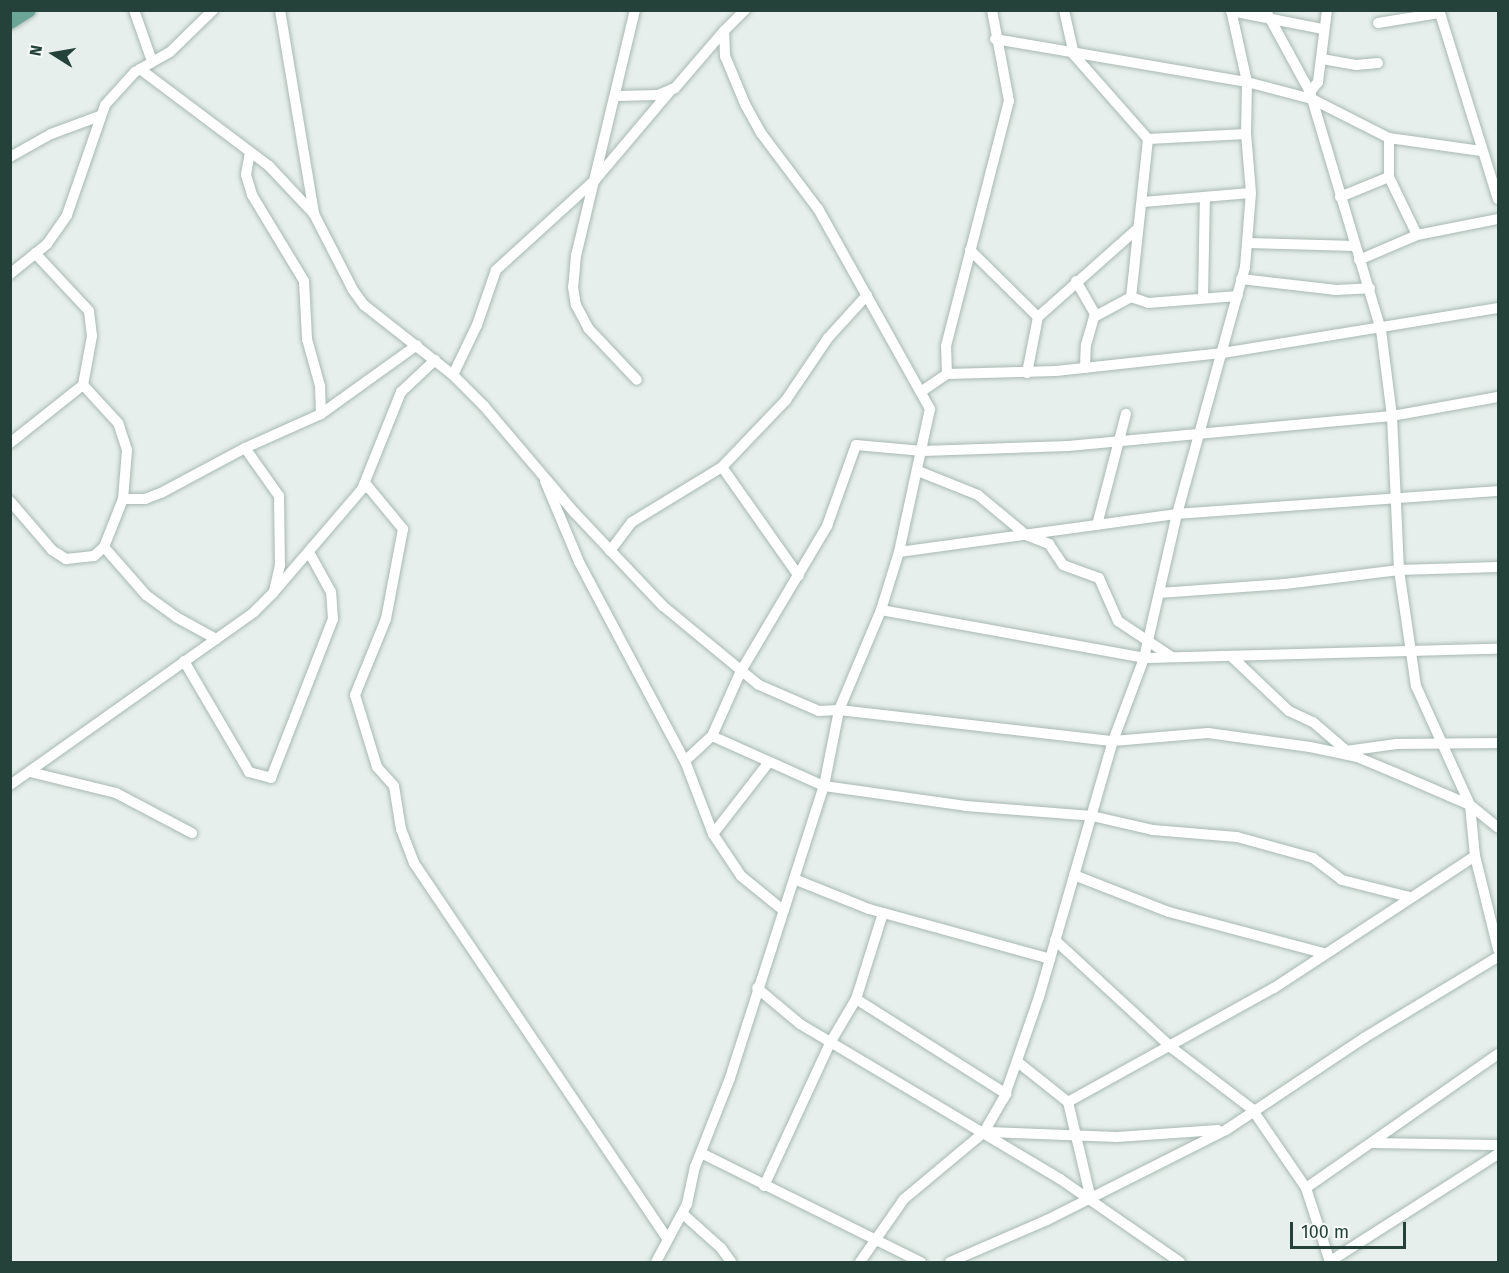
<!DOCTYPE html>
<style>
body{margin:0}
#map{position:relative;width:1509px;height:1273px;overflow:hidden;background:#e6efeb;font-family:"Fira Sans",sans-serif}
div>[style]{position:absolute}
.roads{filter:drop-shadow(0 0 2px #a8b8b2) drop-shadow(0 0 2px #a8b8b2)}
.minor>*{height:10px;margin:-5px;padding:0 5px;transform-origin:5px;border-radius:5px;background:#fff}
.major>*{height:14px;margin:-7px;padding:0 7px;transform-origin:7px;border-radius:7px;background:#6aa596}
span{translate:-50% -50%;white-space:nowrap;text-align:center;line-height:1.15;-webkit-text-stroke:4.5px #f7fbf9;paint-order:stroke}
.frame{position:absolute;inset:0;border:12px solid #24423a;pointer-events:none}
.north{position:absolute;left:24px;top:24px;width:60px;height:60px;-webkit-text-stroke:4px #f7fbf9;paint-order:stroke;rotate:281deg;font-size:16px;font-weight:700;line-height:24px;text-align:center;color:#24423a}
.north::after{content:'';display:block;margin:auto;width:21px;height:27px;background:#24423a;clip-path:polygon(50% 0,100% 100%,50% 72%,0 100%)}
.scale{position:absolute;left:1290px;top:1222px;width:116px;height:27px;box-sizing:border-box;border:3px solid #24423a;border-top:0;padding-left:8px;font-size:18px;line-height:21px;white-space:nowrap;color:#24423a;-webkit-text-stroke:4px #f7fbf9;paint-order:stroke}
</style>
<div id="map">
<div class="roads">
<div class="minor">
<div style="left:134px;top:10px;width:54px;rotate:70.6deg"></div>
<div style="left:280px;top:10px;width:207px;rotate:80.5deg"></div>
<div style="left:314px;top:214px;width:85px;rotate:62.8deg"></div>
<div style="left:353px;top:290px;width:19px;rotate:54deg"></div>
<div style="left:364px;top:305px;width:113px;rotate:38.2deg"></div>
<div style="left:453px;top:375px;width:44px;rotate:45deg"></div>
<div style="left:484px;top:406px;width:139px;rotate:49.7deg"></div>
<div style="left:574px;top:512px;width:129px;rotate:46.6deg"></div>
<div style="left:663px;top:606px;width:124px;rotate:39.5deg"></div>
<div style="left:759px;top:685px;width:65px;rotate:23.4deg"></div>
<div style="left:819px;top:711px;width:20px;rotate:-3deg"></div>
<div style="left:839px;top:710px;width:276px;rotate:6.5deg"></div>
<div style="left:1113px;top:741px;width:95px;rotate:-4.8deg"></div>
<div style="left:1208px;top:733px;width:103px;rotate:7.8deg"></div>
<div style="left:1310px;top:747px;width:48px;rotate:12deg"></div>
<div style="left:1357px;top:757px;width:44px;rotate:22.5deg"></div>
<div style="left:1398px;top:774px;width:78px;rotate:23.3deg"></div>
<div style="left:1470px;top:805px;width:36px;rotate:39deg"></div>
<div style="left:635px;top:10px;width:252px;rotate:103.5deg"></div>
<div style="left:576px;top:255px;width:32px;rotate:95deg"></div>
<div style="left:573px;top:287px;width:18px;rotate:81deg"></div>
<div style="left:576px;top:305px;width:26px;rotate:62deg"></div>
<div style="left:588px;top:328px;width:71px;rotate:46.7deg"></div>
<div style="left:1064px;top:10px;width:46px;rotate:77.5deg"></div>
<div style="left:1074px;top:55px;width:112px;rotate:48.6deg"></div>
<div style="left:1148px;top:139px;width:159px;rotate:96.1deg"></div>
<div style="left:1327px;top:10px;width:73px;rotate:97.1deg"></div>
<div style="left:1318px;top:82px;width:13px;rotate:129deg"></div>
<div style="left:1310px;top:92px;width:248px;rotate:73.4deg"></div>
<div style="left:1381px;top:330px;width:87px;rotate:82.7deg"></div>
<div style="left:1392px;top:416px;width:154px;rotate:87.4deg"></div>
<div style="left:1399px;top:570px;width:117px;rotate:81.7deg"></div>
<div style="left:1416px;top:686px;width:131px;rotate:65.6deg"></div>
<div style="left:1470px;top:805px;width:51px;rotate:84.4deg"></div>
<div style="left:1475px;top:856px;width:96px;rotate:76.1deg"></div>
<div style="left:1439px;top:10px;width:198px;rotate:72.7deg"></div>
<div style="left:1231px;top:11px;width:94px;rotate:11.1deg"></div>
<div style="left:1267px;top:13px;width:90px;rotate:61.4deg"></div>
<div style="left:1378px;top:23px;width:63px;rotate:-9.2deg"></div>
<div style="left:995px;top:39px;width:256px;rotate:9.7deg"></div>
<div style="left:1247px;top:82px;width:67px;rotate:14.7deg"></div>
<div style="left:1312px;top:99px;width:86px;rotate:26.9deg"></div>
<div style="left:1389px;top:138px;width:93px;rotate:8deg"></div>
<div style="left:1322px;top:59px;width:35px;rotate:10deg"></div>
<div style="left:1356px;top:65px;width:22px;rotate:-5deg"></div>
<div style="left:140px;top:69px;width:161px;rotate:36.9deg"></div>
<div style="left:269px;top:166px;width:66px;rotate:46.8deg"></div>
<div style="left:617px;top:96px;width:41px;rotate:-1.4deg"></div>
<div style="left:658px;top:95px;width:18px;rotate:-22deg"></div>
<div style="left:675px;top:88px;width:75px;rotate:-49.3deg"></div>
<div style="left:1389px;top:138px;width:39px;rotate:90deg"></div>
<div style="left:1389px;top:177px;width:64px;rotate:64.2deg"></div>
<div style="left:1148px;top:139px;width:98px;rotate:-2.9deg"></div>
<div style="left:250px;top:152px;width:23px;rotate:100deg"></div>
<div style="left:246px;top:175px;width:21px;rotate:73deg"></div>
<div style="left:252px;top:195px;width:100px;rotate:58.8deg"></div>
<div style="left:304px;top:281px;width:58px;rotate:87deg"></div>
<div style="left:307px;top:339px;width:49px;rotate:74.5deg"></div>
<div style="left:320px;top:386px;width:28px;rotate:88deg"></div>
<div style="left:10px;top:157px;width:47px;rotate:-29.3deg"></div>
<div style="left:51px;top:134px;width:52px;rotate:-20.2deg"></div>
<div style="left:1340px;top:197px;width:53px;rotate:-22.2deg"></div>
<div style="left:1143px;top:202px;width:108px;rotate:-4.8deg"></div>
<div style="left:1248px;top:243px;width:107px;rotate:1.6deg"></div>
<div style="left:970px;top:250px;width:95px;rotate:44.6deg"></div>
<div style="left:1359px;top:260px;width:63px;rotate:-23.3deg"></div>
<div style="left:1417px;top:235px;width:83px;rotate:-11.2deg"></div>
<div style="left:10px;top:274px;width:48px;rotate:-39deg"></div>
<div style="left:47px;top:244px;width:35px;rotate:-55deg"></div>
<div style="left:67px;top:215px;width:116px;rotate:-70.9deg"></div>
<div style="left:105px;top:105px;width:45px;rotate:-47.7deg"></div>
<div style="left:135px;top:72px;width:40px;rotate:-29.7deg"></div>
<div style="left:170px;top:52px;width:60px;rotate:-44.3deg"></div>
<div style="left:1241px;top:279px;width:96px;rotate:6.6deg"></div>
<div style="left:1336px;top:290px;width:34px;rotate:-3deg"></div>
<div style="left:1076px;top:281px;width:39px;rotate:60deg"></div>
<div style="left:1203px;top:297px;width:100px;rotate:-88.9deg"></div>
<div style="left:1085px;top:368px;width:23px;rotate:-88deg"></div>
<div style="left:1086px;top:345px;width:29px;rotate:-74deg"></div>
<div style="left:1094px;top:317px;width:42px;rotate:-28.4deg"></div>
<div style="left:1131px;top:297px;width:18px;rotate:19deg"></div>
<div style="left:1148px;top:303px;width:90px;rotate:-4.4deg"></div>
<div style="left:1027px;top:373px;width:57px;rotate:-78.9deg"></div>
<div style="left:1038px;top:317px;width:131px;rotate:-41.6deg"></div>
<div style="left:947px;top:374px;width:28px;rotate:-92deg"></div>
<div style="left:946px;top:346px;width:253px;rotate:-75.6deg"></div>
<div style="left:1009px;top:101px;width:93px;rotate:-100.6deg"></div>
<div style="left:453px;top:375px;width:55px;rotate:-64.4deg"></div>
<div style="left:477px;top:325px;width:58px;rotate:-70.9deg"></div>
<div style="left:496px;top:270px;width:134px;rotate:-42.3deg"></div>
<div style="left:595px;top:180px;width:119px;rotate:-49.8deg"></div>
<div style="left:922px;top:391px;width:30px;rotate:-34deg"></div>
<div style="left:947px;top:374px;width:109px;rotate:-1.6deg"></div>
<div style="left:1056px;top:371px;width:168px;rotate:-6.2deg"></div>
<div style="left:1223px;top:353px;width:279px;rotate:-9.3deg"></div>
<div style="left:10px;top:443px;width:93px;rotate:-38.5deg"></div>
<div style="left:83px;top:385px;width:50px;rotate:-79.6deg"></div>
<div style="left:92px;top:336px;width:25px;rotate:-97deg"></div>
<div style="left:89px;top:311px;width:79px;rotate:-133deg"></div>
<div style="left:245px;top:448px;width:59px;rotate:54.7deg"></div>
<div style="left:279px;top:496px;width:69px;rotate:89.2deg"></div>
<div style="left:280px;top:565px;width:26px;rotate:103deg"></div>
<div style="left:722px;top:467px;width:133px;rotate:54.8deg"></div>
<div style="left:918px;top:471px;width:65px;rotate:21.8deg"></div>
<div style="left:978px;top:495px;width:62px;rotate:39.8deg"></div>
<div style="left:1026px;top:535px;width:25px;rotate:21deg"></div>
<div style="left:1049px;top:544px;width:25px;rotate:56deg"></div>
<div style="left:1063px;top:565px;width:38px;rotate:20deg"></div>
<div style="left:1099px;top:578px;width:47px;rotate:66.2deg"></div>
<div style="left:1118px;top:621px;width:65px;rotate:33.7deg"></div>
<div style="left:545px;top:481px;width:88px;rotate:67.2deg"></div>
<div style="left:579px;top:562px;width:225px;rotate:62deg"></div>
<div style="left:685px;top:761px;width:78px;rotate:69deg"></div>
<div style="left:713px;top:834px;width:50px;rotate:56.3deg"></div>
<div style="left:741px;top:876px;width:55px;rotate:39.1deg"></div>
<div style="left:365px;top:483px;width:60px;rotate:50.4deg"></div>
<div style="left:403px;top:529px;width:92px;rotate:100.7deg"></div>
<div style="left:386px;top:619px;width:82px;rotate:112.2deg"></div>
<div style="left:355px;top:695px;width:75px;rotate:73deg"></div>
<div style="left:377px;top:767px;width:25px;rotate:48deg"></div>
<div style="left:394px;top:786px;width:44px;rotate:80.8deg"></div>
<div style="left:401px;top:829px;width:36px;rotate:69deg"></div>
<div style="left:414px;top:863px;width:452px;rotate:56deg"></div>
<div style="left:123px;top:499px;width:22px"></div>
<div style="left:145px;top:499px;width:17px;rotate:-21deg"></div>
<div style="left:161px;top:493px;width:95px;rotate:-28.2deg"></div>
<div style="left:245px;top:448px;width:83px;rotate:-24.1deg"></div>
<div style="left:321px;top:414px;width:118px;rotate:-35.7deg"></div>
<div style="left:10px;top:501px;width:65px;rotate:49.4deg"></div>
<div style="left:52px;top:550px;width:17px;rotate:33deg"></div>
<div style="left:66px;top:559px;width:28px;rotate:-6deg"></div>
<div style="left:94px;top:556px;width:13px;rotate:-42deg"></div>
<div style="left:104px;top:547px;width:52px;rotate:-68.4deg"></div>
<div style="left:123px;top:499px;width:49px;rotate:-85.3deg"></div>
<div style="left:127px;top:450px;width:28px;rotate:-108deg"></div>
<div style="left:118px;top:423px;width:52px;rotate:-132.6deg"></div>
<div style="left:1097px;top:525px;width:115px;rotate:-75.4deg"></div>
<div style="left:104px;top:547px;width:64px;rotate:48.8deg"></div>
<div style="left:146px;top:595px;width:37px;rotate:36deg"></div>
<div style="left:176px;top:617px;width:46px;rotate:28.8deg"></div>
<div style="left:610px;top:551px;width:36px;rotate:-53deg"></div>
<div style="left:632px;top:522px;width:105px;rotate:-31.4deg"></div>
<div style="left:722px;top:467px;width:93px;rotate:-46.3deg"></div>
<div style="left:786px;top:400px;width:75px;rotate:-55.9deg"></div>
<div style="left:828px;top:338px;width:58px;rotate:-47.8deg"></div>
<div style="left:899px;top:552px;width:281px;rotate:-7.8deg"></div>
<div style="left:1177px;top:514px;width:322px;rotate:-4.1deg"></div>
<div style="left:1159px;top:593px;width:126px;rotate:-4.1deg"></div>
<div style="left:1285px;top:584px;width:115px;rotate:-7deg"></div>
<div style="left:1399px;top:570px;width:99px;rotate:-1.7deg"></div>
<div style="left:881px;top:610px;width:267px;rotate:10.3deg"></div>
<div style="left:1144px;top:658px;width:354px;rotate:-1.5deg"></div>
<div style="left:1231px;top:656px;width:80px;rotate:43.5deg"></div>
<div style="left:1289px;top:711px;width:26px;rotate:25deg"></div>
<div style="left:1313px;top:722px;width:48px;rotate:40.7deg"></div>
<div style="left:184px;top:661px;width:129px;rotate:59.6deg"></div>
<div style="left:249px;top:772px;width:23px;rotate:15deg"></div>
<div style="left:271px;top:778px;width:171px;rotate:-68.7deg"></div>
<div style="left:333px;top:619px;width:27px;rotate:-94deg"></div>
<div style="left:331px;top:592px;width:43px;rotate:-118.9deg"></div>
<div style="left:712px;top:736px;width:123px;rotate:24.1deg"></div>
<div style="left:824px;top:786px;width:143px;rotate:8deg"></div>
<div style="left:966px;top:806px;width:126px;rotate:4.5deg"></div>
<div style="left:1092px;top:816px;width:63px;rotate:12.9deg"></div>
<div style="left:1153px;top:830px;width:84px;rotate:4.8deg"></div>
<div style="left:1237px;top:837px;width:79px;rotate:15.4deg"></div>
<div style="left:1313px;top:858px;width:36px;rotate:37deg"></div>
<div style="left:1342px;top:880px;width:69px;rotate:14.2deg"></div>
<div style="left:1346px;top:751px;width:51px;rotate:-7.8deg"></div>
<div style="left:1397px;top:744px;width:101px;rotate:-0.6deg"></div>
<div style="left:685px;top:761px;width:37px;rotate:-43deg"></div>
<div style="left:712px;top:736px;width:71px;rotate:-66deg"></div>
<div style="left:741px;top:671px;width:169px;rotate:-59.3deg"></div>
<div style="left:827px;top:526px;width:86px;rotate:-70.3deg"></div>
<div style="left:856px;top:445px;width:67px;rotate:5.1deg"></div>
<div style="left:923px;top:451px;width:145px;rotate:-2deg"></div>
<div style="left:1068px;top:446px;width:325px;rotate:-5.3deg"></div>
<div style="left:1392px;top:416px;width:108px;rotate:-10.2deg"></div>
<div style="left:30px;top:772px;width:89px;rotate:13.7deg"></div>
<div style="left:116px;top:793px;width:86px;rotate:27.8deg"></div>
<div style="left:10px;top:785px;width:299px;rotate:-35.3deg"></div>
<div style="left:254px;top:612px;width:27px;rotate:-45deg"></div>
<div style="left:273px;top:593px;width:137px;rotate:-49.4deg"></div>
<div style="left:362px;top:489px;width:105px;rotate:-68.1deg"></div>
<div style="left:401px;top:392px;width:47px;rotate:-43.3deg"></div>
<div style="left:713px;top:834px;width:91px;rotate:-52.1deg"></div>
<div style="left:1074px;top:875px;width:102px;rotate:21.3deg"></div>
<div style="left:1169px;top:912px;width:159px;rotate:14.9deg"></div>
<div style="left:794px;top:879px;width:81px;rotate:21.8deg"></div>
<div style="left:869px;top:909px;width:188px;rotate:15.4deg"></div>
<div style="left:883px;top:913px;width:90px;rotate:107.4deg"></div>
<div style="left:856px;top:999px;width:178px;rotate:32.3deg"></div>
<div style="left:1055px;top:940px;width:159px;rotate:42.7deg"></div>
<div style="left:1172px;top:1048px;width:101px;rotate:37.3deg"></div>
<div style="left:1252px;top:1109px;width:96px;rotate:55.6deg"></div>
<div style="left:1306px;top:1188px;width:78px;rotate:72deg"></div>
<div style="left:757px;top:988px;width:56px;rotate:39.9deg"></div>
<div style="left:800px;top:1024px;width:303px;rotate:30.8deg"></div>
<div style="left:1060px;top:1179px;width:146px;rotate:34.7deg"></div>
<div style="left:1019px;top:1063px;width:63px;rotate:38.5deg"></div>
<div style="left:1068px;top:1102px;width:100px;rotate:76.7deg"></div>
<div style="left:1068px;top:1102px;width:235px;rotate:-29deg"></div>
<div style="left:1274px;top:988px;width:240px;rotate:-33.3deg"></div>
<div style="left:988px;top:1132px;width:129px;rotate:2.2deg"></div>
<div style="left:1117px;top:1137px;width:101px;rotate:-4deg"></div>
<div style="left:1371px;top:1143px;width:127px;rotate:0.9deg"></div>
<div style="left:701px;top:1153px;width:246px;rotate:26.4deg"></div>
<div style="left:764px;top:1186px;width:157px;rotate:-65.2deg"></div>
<div style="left:830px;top:1043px;width:51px;rotate:-59.4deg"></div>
<div style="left:1306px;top:1188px;width:234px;rotate:-34.9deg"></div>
<div style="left:683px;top:1214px;width:51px;rotate:41.8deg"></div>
<div style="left:721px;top:1248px;width:17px;rotate:54deg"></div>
<div style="left:656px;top:1262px;width:66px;rotate:-61.9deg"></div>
<div style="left:687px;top:1204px;width:38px;rotate:-78deg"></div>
<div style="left:695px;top:1167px;width:96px;rotate:-68.5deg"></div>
<div style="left:730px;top:1078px;width:307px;rotate:-72.2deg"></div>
<div style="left:824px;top:786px;width:77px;rotate:-78.8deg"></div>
<div style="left:839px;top:710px;width:108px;rotate:-67.2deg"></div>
<div style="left:881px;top:610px;width:61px;rotate:-72.8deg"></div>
<div style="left:899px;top:552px;width:146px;rotate:-77.8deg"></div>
<div style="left:930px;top:409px;width:229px;rotate:-119.2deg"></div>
<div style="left:818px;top:209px;width:95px;rotate:-126.9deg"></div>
<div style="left:761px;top:133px;width:33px;rotate:-119deg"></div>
<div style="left:745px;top:104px;width:52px;rotate:-112.6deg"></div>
<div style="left:725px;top:56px;width:25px;rotate:-92deg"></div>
<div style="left:724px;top:31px;width:30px;rotate:-45deg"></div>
<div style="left:860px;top:1262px;width:77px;rotate:-55.1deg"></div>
<div style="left:904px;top:1199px;width:104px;rotate:-39.9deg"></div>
<div style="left:984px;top:1132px;width:39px;rotate:-60deg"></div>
<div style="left:1004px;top:1098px;width:107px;rotate:-70.9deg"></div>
<div style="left:1039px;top:997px;width:266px;rotate:-73.9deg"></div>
<div style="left:1113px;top:741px;width:89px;rotate:-69.5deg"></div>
<div style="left:1144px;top:658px;width:148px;rotate:-77.1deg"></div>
<div style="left:1177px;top:514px;width:256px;rotate:-74.6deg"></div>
<div style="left:1245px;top:267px;width:74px;rotate:-85.4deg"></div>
<div style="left:1251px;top:193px;width:59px;rotate:-94.8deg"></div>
<div style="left:1246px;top:134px;width:52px;rotate:-88.9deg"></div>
<div style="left:1247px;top:82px;width:74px;rotate:-102.5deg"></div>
<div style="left:950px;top:1262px;width:106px;rotate:-23.4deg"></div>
<div style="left:1047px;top:1220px;width:200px;rotate:-26.7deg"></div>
<div style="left:1226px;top:1130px;width:166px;rotate:-33.7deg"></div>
<div style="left:1364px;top:1038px;width:157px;rotate:-31.2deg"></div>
<div style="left:1329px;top:1262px;width:201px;rotate:-32.6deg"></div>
</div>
<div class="major">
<div style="left:10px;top:22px;width:22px;rotate:-32deg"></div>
</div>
</div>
<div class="frame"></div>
<div class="north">N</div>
<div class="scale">100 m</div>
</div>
